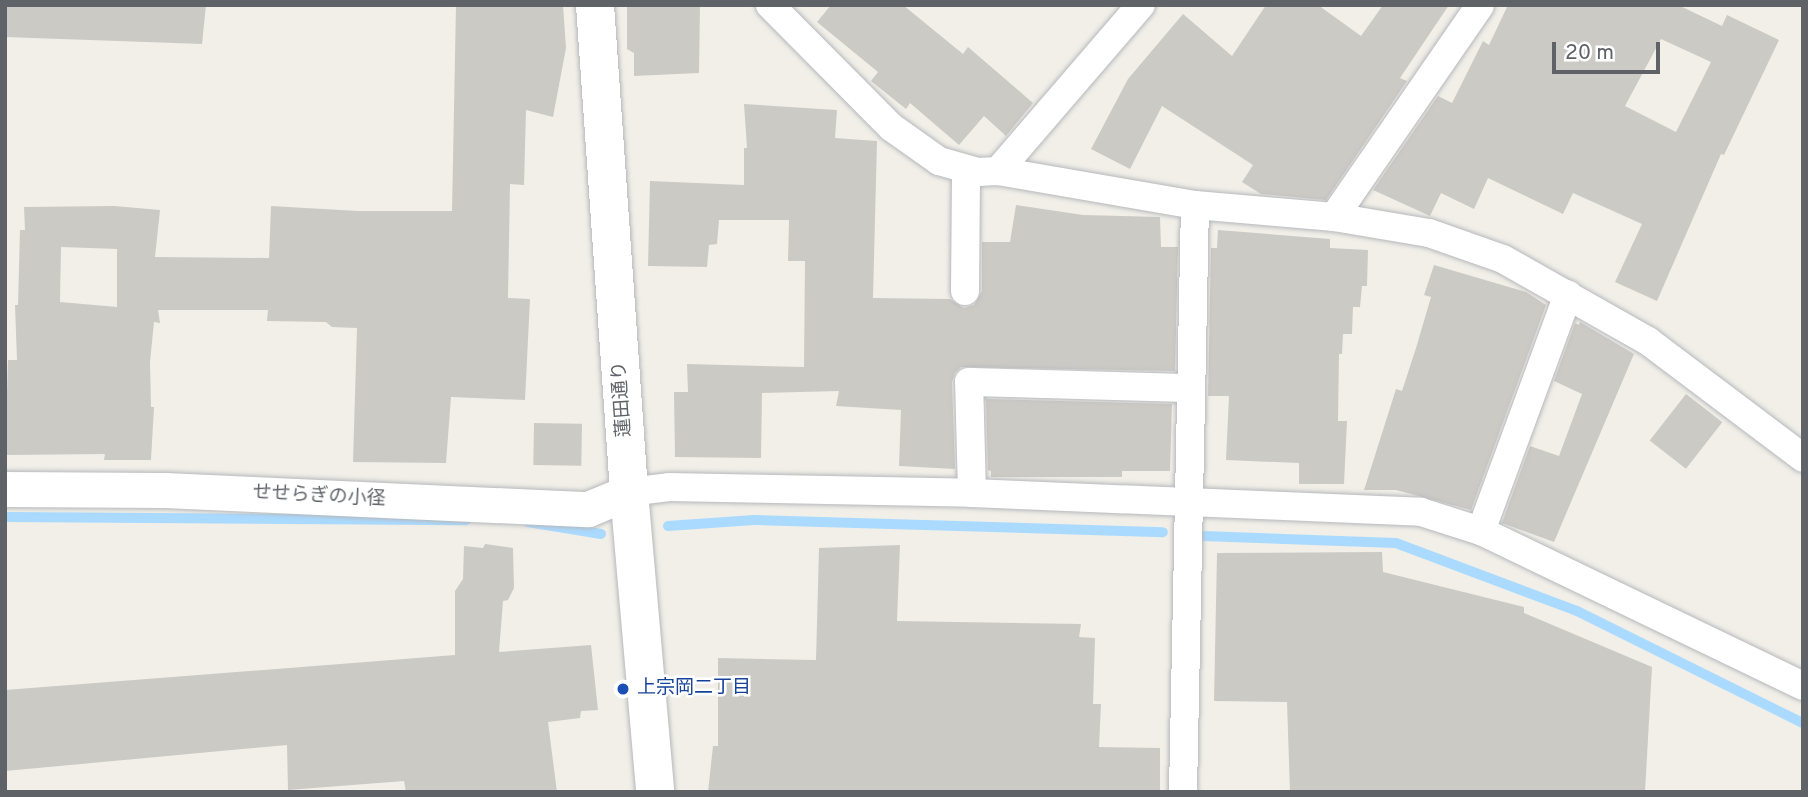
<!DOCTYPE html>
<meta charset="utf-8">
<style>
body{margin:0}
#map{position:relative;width:1808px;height:797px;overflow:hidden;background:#f1efe8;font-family:Overpass,"Noto Sans JP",sans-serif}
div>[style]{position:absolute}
.stream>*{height:10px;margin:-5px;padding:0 5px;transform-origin:5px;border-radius:5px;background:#aadaff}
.building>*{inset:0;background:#cccac5;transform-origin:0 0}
.roads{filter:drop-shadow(0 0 2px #b5b8bc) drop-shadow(0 0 2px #b5b8bc)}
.minor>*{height:28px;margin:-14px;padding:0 14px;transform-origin:14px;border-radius:14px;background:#fff}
.tertiary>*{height:35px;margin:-17.5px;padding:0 17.5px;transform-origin:17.5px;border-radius:17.5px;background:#fff}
.secondary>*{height:38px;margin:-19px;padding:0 19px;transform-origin:19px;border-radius:19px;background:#fff}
.dots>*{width:19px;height:19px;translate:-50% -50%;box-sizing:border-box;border:4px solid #fff;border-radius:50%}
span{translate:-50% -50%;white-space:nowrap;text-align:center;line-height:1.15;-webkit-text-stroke:5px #fff;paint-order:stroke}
.street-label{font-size:19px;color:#5f6368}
.transit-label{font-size:19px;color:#164399}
.left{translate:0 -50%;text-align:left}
.frame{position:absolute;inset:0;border:7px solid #5f6368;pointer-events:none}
.scale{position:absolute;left:1552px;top:42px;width:108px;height:32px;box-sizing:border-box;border:4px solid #5f6368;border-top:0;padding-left:9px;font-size:21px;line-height:24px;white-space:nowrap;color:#5f6368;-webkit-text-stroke:5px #fff;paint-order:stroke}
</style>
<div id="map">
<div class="stream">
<div style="left:5px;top:517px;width:461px;rotate:0.4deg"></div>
<div style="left:528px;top:522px;width:74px;rotate:9.3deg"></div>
<div style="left:668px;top:526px;width:86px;rotate:-4deg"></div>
<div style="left:754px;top:520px;width:409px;rotate:1.7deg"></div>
<div style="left:1203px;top:536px;width:193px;rotate:2.1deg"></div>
<div style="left:1396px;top:543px;width:193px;rotate:20.6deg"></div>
<div style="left:1577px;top:611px;width:252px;rotate:26.4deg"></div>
</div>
<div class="building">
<div style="clip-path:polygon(5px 5px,206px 5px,202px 44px,5px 37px)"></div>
<div style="clip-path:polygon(evenodd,456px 5px,563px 5px,566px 48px,553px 117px,526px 110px,524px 185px,510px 184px,508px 298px,530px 299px,525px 400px,451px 397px,446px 463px,353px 462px,357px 328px,332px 327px,326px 322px,267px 321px,268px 310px,158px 310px,160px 323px,154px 322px,150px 362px,151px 407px,154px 407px,151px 460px,104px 460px,105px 454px,5px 455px,8px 360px,17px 360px,15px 305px,18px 305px,20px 230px,25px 230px,24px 207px,114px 206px,160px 210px,155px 257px,269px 258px,271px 206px,358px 211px,452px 211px,456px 5px,61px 247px,117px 249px,117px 307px,60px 302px,61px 247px)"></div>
<div style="clip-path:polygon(627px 5px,700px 5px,699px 73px,634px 76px,634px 53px,627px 49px)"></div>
<div style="clip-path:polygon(831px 5px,903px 5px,963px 54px,968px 47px,1033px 103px,1006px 136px,984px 116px,959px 145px,910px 103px,906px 109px,871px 81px,878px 72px,817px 22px)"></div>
<div style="clip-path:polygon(1266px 5px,1318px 5px,1361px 36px,1383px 5px,1449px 5px,1400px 78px,1407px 81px,1326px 200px,1261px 194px,1242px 182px,1253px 165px,1162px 106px,1130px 169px,1091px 149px,1128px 79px,1183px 14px,1232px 56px)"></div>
<div style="clip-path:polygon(evenodd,1508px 5px,1678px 5px,1722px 26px,1727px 15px,1779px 40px,1724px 155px,1721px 154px,1657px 301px,1615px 282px,1642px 224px,1573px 193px,1563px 214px,1488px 178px,1474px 209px,1441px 193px,1430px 216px,1373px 190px,1438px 96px,1452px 103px,1483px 41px,1489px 45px,1508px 5px,1661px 39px,1711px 62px,1676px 132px,1625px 106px,1661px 39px)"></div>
<div style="clip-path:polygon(744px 104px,837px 110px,835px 138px,877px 141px,873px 298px,950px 299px,964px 308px,974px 305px,982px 291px,982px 242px,1010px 242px,1016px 205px,1083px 215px,1160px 217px,1161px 247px,1178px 247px,1175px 371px,961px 367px,955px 373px,952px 382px,955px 469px,899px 466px,901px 410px,836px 406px,839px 391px,762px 393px,761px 458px,675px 457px,674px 392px,688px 392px,687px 364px,804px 367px,805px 261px,788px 261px,789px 220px,719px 220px,717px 244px,709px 245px,707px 267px,648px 266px,650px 181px,744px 185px,744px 148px,747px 148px)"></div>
<div style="clip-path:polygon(1218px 230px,1330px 239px,1330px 248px,1368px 250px,1367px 286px,1362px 286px,1360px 307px,1353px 307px,1352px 334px,1343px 334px,1342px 354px,1339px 354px,1338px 421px,1347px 421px,1344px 484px,1299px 484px,1299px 463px,1226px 460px,1229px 396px,1208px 396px,1211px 248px,1217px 248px)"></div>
<div style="clip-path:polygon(1434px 265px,1526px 292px,1546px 305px,1471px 510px,1396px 490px,1364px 490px,1396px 389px,1402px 391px,1416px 348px,1431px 297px,1424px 295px)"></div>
<div style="clip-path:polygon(1580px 322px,1634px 354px,1554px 542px,1502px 523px,1530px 446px,1559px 456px,1582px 394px,1554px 381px,1575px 323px,1579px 325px)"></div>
<div style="left:1686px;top:394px;width:46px;height:59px;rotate:38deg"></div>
<div style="clip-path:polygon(986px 399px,1172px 404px,1170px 471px,1122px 471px,1122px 477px,991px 477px,991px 471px,988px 470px)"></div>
<div style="left:534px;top:423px;width:48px;height:42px;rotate:1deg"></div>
<div style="clip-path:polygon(485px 544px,513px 548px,514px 588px,508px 600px,503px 601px,499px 652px,591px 645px,598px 710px,581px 711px,580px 718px,548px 722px,557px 792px,406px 792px,404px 781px,288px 790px,287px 745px,5px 771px,5px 690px,455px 655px,455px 591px,463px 579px,464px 546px,483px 548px)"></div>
<div style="clip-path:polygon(900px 545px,897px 621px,1081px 624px,1079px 637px,1095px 638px,1093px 704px,1101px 704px,1099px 747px,1160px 748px,1160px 792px,708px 792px,713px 746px,718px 746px,718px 658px,816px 660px,819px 548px)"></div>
<div style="clip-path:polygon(1382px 552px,1383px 572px,1524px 607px,1524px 613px,1652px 667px,1645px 792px,1290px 792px,1287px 702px,1214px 701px,1217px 553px)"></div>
</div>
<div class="roads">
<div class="minor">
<div style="left:770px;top:5px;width:172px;rotate:45.2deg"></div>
<div style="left:891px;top:127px;width:59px;rotate:35.3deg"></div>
<div style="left:939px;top:161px;width:41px;rotate:15.8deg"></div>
<div style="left:978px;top:172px;width:20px;rotate:-3deg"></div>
<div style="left:998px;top:171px;width:200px;rotate:9.8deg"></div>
<div style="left:1195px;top:205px;width:140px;rotate:4.9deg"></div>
<div style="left:1334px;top:217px;width:96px;rotate:9.6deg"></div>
<div style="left:1429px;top:233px;width:78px;rotate:19.4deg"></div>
<div style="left:1503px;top:259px;width:167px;rotate:29.5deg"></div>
<div style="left:1648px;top:341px;width:194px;rotate:37deg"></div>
<div style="left:998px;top:171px;width:219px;rotate:-49.3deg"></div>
<div style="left:1334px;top:217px;width:257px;rotate:-55.4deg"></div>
<div style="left:965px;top:291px;width:122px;rotate:-89.5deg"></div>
<div style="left:629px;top:492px;width:40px;rotate:-7.1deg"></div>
<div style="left:669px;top:487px;width:303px;rotate:1.1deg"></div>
<div style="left:972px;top:493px;width:449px;rotate:2.4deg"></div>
<div style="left:1421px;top:512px;width:63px;rotate:17.6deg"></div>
<div style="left:1481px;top:531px;width:357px;rotate:25.7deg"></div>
<div style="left:972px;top:493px;width:111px;rotate:-91.5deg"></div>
<div style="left:969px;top:382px;width:221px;rotate:1.6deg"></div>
<div style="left:1481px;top:531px;width:252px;rotate:-69.8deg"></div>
<div style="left:1183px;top:792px;width:587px;rotate:-88.83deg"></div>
</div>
<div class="tertiary">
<div style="left:5px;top:489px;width:160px;rotate:0.4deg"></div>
<div style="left:165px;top:490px;width:423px;rotate:2.6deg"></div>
<div style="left:588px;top:509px;width:44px;rotate:-22.5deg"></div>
</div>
<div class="secondary">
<div style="left:595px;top:5px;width:488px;rotate:86deg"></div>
<div style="left:629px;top:492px;width:301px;rotate:85deg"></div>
</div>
</div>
<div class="dots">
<div style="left:623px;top:689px;background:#1a4fb4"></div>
</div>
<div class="street-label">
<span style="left:623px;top:399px;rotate:-94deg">蓮田通り</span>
<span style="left:319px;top:497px;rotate:3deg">せせらぎの小径</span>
</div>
<div class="transit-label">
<span class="left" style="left:637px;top:689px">上宗岡二丁目</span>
</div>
<div class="frame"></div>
<div class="scale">20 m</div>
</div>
